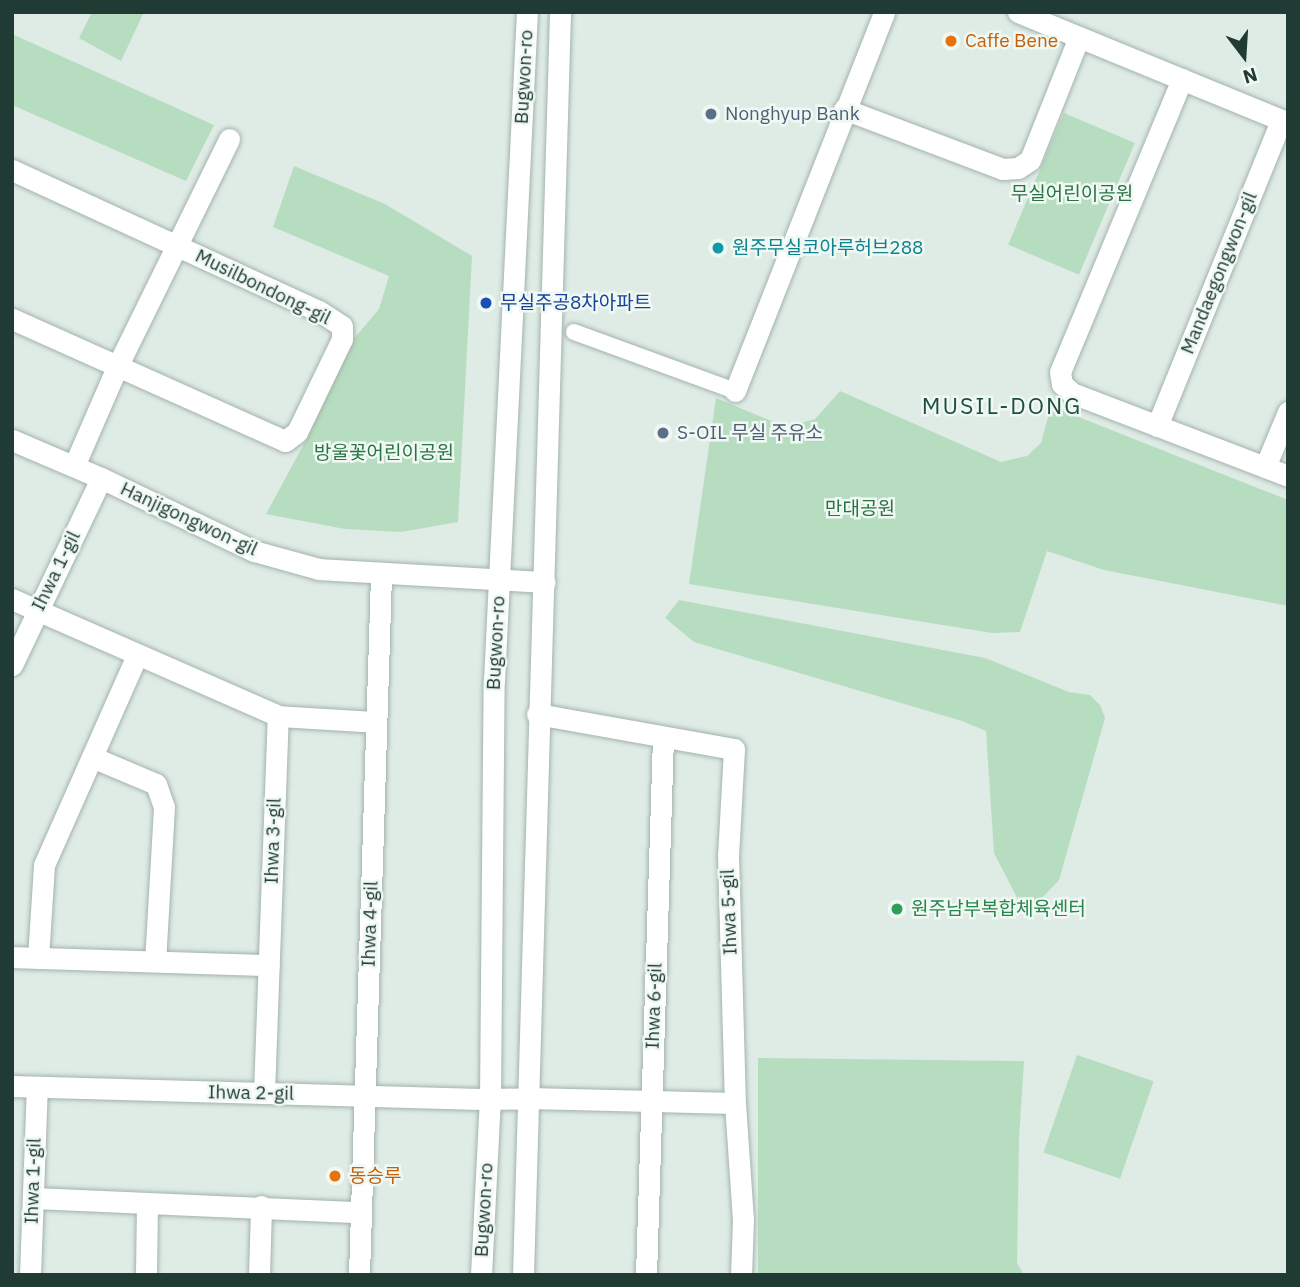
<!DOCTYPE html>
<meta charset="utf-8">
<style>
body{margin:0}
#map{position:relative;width:1300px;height:1287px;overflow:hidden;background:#dfebe5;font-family:"IBM Plex Sans","Noto Sans KR",sans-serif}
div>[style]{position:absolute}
.green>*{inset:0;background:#b7ddc0;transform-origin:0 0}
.roads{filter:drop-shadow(0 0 2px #a2b3ac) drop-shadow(0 0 2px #a2b3ac)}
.pedestrian>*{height:16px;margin:-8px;padding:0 8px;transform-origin:8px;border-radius:8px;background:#fff}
.minor>*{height:21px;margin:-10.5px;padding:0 10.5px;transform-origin:10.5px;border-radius:10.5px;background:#fff}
.tertiary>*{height:21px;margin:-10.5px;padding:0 10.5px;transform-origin:10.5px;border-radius:10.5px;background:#fff}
.dots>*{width:19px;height:19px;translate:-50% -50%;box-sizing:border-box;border:4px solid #f0f8f3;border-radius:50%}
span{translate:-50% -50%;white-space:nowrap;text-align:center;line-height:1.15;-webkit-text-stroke:5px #f0f8f3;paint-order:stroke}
.food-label{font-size:19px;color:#c56008}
.left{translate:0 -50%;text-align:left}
.street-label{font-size:19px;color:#203b33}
.service-label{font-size:19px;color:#4e5e75}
.park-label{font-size:19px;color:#297344}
.culture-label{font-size:19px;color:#0d838f}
.transit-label{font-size:19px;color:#164399}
.leisure-label{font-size:19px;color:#27864d}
.quarter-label{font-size:23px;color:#1c4e40;letter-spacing:2px}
.frame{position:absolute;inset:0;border:14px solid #203b33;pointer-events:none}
.north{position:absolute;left:1209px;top:21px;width:70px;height:70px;-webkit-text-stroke:5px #f0f8f3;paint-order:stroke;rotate:163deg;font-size:19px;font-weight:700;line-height:28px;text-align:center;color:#203b33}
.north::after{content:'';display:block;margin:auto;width:24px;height:32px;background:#203b33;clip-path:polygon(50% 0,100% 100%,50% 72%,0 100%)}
</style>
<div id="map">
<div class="green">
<div style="clip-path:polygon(92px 12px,144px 12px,121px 61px,79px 38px)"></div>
<div style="clip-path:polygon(12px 34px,214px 125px,186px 181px,12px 105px)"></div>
<div style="left:1064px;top:113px;width:77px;height:143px;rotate:23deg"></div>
<div style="clip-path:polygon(294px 166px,385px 204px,472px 256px,458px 522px,401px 532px,345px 529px,266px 514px,306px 440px,352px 341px,379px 309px,389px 276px,273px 227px)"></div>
<div style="clip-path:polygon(840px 391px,1001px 462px,1027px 456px,1041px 443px,1051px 406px,1288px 500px,1288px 606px,1104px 570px,1047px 551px,1020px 632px,992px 633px,689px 584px,716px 398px,786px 427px,815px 419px)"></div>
<div style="clip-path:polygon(679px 600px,985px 658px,1069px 692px,1090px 695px,1100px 705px,1105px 718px,1059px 880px,1026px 915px,994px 853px,986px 731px,962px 721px,694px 642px,665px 618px)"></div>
<div style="left:1077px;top:1055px;width:81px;height:103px;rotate:19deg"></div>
<div style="clip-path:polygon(758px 1058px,1024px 1061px,1019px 1138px,1017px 1263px,1024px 1275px,758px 1275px)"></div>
</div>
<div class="roads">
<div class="pedestrian">
<div style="left:574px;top:332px;width:171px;rotate:20.1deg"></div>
</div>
<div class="minor">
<div style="left:1018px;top:12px;width:292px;rotate:22.3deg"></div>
<div style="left:1182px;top:79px;width:317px;rotate:112.6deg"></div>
<div style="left:1060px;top:372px;width:12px;rotate:81deg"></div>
<div style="left:1062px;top:384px;width:13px;rotate:42deg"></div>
<div style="left:1072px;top:393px;width:231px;rotate:21deg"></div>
<div style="left:844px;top:109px;width:170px;rotate:20.7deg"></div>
<div style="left:1003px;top:169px;width:15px;rotate:-4deg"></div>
<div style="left:1018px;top:168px;width:14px;rotate:-34deg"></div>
<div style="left:1030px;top:160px;width:132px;rotate:-68.3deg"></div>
<div style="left:12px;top:170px;width:338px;rotate:24.7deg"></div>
<div style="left:319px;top:311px;width:27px;rotate:33deg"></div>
<div style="left:342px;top:326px;width:13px;rotate:90deg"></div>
<div style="left:342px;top:339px;width:103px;rotate:115.8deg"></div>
<div style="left:297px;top:432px;width:15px;rotate:143deg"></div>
<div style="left:285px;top:441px;width:299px;rotate:-155.9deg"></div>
<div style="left:735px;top:391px;width:407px;rotate:-68.5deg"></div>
<div style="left:1157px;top:426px;width:330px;rotate:-67.9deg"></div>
<div style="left:74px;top:466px;width:108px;rotate:-66.5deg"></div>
<div style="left:117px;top:367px;width:254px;rotate:-63.8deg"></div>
<div style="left:1265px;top:467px;width:60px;rotate:-67.3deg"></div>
<div style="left:12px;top:599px;width:291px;rotate:23.7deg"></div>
<div style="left:278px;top:716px;width:98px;rotate:3.5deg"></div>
<div style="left:12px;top:665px;width:207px;rotate:-64.5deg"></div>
<div style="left:537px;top:714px;width:200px;rotate:10.1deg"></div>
<div style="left:734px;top:749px;width:106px;rotate:93.2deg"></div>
<div style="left:728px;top:855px;width:248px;rotate:88.4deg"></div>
<div style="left:735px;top:1103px;width:116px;rotate:86.1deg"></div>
<div style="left:743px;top:1219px;width:56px;rotate:92deg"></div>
<div style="left:92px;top:757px;width:69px;rotate:22.9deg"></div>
<div style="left:156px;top:784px;width:24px;rotate:71deg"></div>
<div style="left:164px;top:807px;width:154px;rotate:93.3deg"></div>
<div style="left:12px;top:957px;width:257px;rotate:1.8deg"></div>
<div style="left:38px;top:958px;width:93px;rotate:-86.3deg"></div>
<div style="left:44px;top:865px;width:230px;rotate:-66.1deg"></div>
<div style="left:12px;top:1086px;width:478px;rotate:1.6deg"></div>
<div style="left:264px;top:1093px;width:377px;rotate:-87.9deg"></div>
<div style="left:529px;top:1098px;width:206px;rotate:1.4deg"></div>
<div style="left:33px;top:1198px;width:327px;rotate:2.5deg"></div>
<div style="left:30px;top:1275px;width:188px;rotate:-87.9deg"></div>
<div style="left:146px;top:1275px;width:72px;rotate:-89.2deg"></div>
<div style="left:259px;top:1275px;width:69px;rotate:-88.3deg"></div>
<div style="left:359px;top:1275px;width:701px;rotate:-88.2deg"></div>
<div style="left:646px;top:1275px;width:538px;rotate:-88.19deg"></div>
</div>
<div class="tertiary">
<div style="left:12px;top:440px;width:97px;rotate:23.1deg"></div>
<div style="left:101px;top:478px;width:170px;rotate:25.5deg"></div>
<div style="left:254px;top:551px;width:67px;rotate:15.5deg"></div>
<div style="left:319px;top:569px;width:226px;rotate:3.3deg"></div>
<div style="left:490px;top:1099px;width:39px;rotate:-1deg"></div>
<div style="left:481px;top:1275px;width:176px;rotate:-87.1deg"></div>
<div style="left:490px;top:1099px;width:418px;rotate:-89.5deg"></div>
<div style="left:494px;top:681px;width:670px;rotate:-87.18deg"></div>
<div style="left:523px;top:1275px;width:1264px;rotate:-88.32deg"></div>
</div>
</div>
<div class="dots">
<div style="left:951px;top:41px;background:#e8710a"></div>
<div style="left:711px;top:114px;background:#5c6f8a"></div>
<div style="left:718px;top:248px;background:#0f9aa8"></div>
<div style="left:486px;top:303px;background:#1a4fb4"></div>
<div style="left:663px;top:433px;background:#5c6f8a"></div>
<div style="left:897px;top:909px;background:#2e9e5b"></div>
<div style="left:335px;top:1176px;background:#e8710a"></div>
</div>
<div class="food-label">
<span class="left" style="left:965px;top:41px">Caffe Bene</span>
<span class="left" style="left:349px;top:1176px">동승루</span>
</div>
<div class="street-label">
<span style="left:524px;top:77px;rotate:-87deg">Bugwon-ro</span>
<span style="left:1219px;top:273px;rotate:-68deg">Mandaegongwon-gil</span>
<span style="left:263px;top:287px;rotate:26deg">Musilbondong-gil</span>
<span style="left:189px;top:519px;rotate:25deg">Hanjigongwon-gil</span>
<span style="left:56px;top:571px;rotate:-64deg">Ihwa 1-gil</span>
<span style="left:496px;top:643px;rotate:-87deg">Bugwon-ro</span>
<span style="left:273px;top:841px;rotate:-88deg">Ihwa 3-gil</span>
<span style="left:729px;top:912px;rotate:-92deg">Ihwa 5-gil</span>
<span style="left:370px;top:924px;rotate:-88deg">Ihwa 4-gil</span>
<span style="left:654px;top:1006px;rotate:-88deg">Ihwa 6-gil</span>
<span style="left:251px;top:1093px;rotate:1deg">Ihwa 2-gil</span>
<span style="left:33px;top:1181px;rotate:-88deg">Ihwa 1-gil</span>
<span style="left:484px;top:1210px;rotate:-87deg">Bugwon-ro</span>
</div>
<div class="service-label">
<span class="left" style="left:725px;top:114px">Nonghyup Bank</span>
<span class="left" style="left:677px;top:433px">S-OIL 무실 주유소</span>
</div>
<div class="park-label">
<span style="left:1072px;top:194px">무실어린이공원</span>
<span style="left:384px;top:453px">방울꽃어린이공원</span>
<span style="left:860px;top:509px">만대공원</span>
</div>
<div class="culture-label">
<span class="left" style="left:732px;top:248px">원주무실코아루허브288</span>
</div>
<div class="transit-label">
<span class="left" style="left:500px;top:303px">무실주공8차아파트</span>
</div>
<div class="leisure-label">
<span class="left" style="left:911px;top:909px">원주남부복합체육센터</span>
</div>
<div class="quarter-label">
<span style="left:1002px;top:405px">MUSIL-DONG</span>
</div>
<div class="frame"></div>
<div class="north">N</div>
</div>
